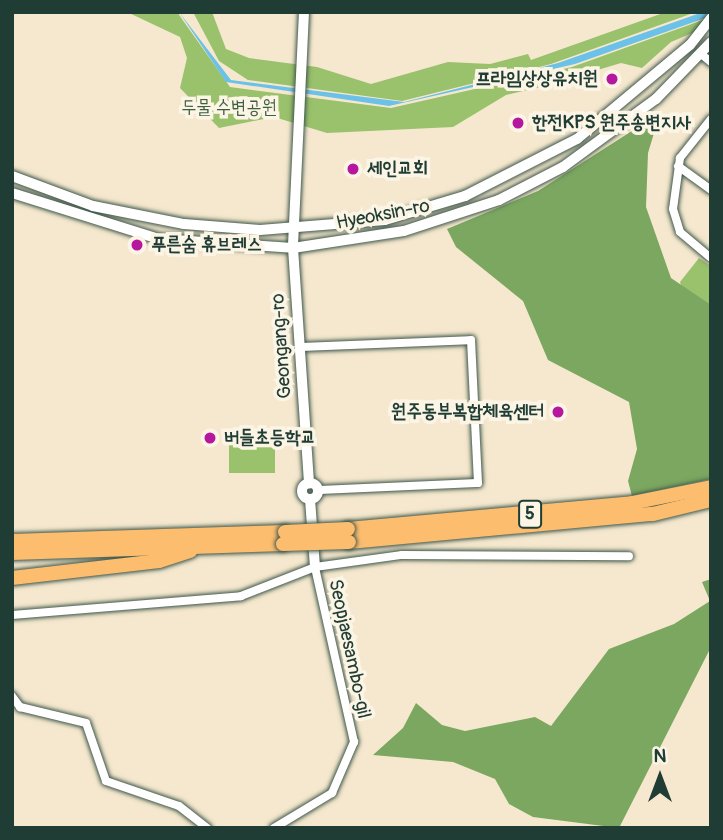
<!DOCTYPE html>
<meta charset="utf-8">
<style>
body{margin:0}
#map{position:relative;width:723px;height:840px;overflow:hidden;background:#f5e8ce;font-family:Pangolin,"Poor Story",sans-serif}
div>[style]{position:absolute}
.green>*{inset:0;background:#9ac16c;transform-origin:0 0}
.forest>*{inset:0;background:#7ba760}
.water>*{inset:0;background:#6cc1e9}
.roads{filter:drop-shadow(0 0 2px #3f574b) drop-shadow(0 0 2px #3f574b)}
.minor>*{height:8px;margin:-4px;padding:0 4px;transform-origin:4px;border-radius:4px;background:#fff}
.tertiary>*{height:10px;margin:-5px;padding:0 5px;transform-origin:5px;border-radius:5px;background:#fff}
.tertiary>.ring{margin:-5px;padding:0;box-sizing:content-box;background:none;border:10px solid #fff;border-radius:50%}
.trunk>*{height:14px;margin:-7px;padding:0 7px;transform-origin:7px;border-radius:7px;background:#fdbd6f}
.bridges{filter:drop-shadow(0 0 2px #3f574b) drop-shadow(0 0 2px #3f574b)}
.trunk-bridge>*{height:14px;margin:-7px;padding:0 7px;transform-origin:7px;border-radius:7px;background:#fdbd6f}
.dots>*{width:19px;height:19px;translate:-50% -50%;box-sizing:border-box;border:4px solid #fcf5e5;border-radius:50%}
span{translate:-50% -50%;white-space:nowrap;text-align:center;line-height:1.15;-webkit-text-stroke:7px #fcf5e5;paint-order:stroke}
.shield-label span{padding:2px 5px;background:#fcf5e5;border:2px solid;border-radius:5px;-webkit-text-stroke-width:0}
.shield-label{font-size:18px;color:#1f3d34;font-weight:700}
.poi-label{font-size:19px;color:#1f3d34;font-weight:700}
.right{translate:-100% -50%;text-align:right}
.left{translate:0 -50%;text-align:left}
.park-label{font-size:19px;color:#3e5e42}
.street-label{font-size:19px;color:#1f3d34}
.frame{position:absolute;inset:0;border:14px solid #1f3d34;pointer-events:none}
.north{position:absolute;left:625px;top:742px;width:70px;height:70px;-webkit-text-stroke:5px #fcf5e5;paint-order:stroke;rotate:0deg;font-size:19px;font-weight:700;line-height:28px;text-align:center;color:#1f3d34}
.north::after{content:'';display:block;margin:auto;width:24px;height:32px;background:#1f3d34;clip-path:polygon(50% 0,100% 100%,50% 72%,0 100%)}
</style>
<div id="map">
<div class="green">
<div style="clip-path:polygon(127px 12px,177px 12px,230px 87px,391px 108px,572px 67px,711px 17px,711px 25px,671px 42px,642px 68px,621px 63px,561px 81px,559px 71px,544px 75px,545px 86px,506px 95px,453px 127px,327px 133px,274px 117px,219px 128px,180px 88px,187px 58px,180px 37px)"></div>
<div style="clip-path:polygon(193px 12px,212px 12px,226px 49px,249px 58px,317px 67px,371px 84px,448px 62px,490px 64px,528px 54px,531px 60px,666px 12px,696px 12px,551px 64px,402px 101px,248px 80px,219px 61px)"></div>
<div style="clip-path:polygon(699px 258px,711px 266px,711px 307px,685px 297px,680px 282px)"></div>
<div style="left:229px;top:434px;width:46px;height:39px"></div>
</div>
<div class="forest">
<div style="clip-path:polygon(660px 113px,648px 153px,646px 207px,671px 278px,711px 305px,711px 479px,632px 496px,628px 481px,637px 449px,629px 402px,548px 360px,523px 301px,456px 247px,447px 229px,538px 191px)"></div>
<div style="clip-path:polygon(711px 579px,711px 647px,619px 828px,533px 817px,509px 804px,495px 779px,453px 762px,373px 755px,403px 728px,416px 703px,442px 725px,465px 731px,535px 717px,551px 726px,609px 649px,674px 624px,710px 601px,702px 582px)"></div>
</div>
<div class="water">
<div style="clip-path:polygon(179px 12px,231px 80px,404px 102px,558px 63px,703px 12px,711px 16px,575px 64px,389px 106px,226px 82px)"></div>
</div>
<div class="roads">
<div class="minor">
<div style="left:701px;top:54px;width:13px;rotate:39deg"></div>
<div style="left:711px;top:119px;width:50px;rotate:128.5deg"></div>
<div style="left:680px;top:158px;width:51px;rotate:97.8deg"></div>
<div style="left:673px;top:209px;width:24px;rotate:73deg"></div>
<div style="left:680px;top:232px;width:40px;rotate:40deg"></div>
<div style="left:678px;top:166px;width:41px;rotate:36deg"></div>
<div style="left:299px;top:347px;width:172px;rotate:-2.3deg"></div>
<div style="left:471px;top:340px;width:143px;rotate:87.2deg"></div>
<div style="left:478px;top:483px;width:160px;rotate:177.5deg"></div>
<div style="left:12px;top:615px;width:230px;rotate:-4.7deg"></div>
<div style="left:241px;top:596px;width:79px;rotate:-21.4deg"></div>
<div style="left:315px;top:567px;width:88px;rotate:-7.9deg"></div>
<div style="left:402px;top:555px;width:227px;rotate:0.3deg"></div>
<div style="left:12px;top:696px;width:14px;rotate:54deg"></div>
<div style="left:20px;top:707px;width:68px;rotate:13.6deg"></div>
<div style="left:86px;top:723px;width:61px;rotate:71deg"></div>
<div style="left:106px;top:781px;width:77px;rotate:18.9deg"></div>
<div style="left:179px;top:806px;width:36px;rotate:38deg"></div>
<div style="left:274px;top:828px;width:68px;rotate:-31.1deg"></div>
<div style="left:332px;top:793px;width:56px;rotate:-66.7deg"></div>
<div style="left:354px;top:742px;width:179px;rotate:-102.6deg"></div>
</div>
<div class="tertiary">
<div style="left:304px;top:12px;width:236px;rotate:92.7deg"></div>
<div style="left:293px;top:248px;width:236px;rotate:86.1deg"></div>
<div style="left:12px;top:176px;width:86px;rotate:20.3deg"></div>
<div style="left:93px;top:206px;width:93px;rotate:11.2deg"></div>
<div style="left:184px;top:224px;width:76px;rotate:4.5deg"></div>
<div style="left:260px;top:230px;width:125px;rotate:-4.6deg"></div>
<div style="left:385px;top:220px;width:84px;rotate:-16.7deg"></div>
<div style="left:465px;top:196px;width:126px;rotate:-27deg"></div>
<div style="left:577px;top:139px;width:147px;rotate:-39.8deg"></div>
<div style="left:690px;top:45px;width:34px;rotate:-52deg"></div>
<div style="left:12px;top:193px;width:154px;rotate:17.4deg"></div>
<div style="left:159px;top:239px;width:134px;rotate:3.8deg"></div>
<div style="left:293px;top:248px;width:112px;rotate:-8.7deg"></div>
<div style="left:404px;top:231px;width:100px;rotate:-18.1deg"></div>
<div style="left:499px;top:200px;width:72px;rotate:-27.3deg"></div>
<div style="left:563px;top:167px;width:115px;rotate:-36.2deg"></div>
<div style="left:656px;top:99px;width:79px;rotate:-46deg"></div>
<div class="ring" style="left:302px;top:483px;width:6px;height:6px"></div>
<div style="left:310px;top:499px;width:68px;rotate:85.8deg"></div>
</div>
<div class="trunk">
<div style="left:348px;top:529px;width:285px;rotate:-5.2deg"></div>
<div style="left:632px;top:503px;width:81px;rotate:-11.4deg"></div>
<div style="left:12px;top:541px;width:273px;rotate:-1.9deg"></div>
<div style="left:349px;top:542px;width:305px;rotate:-5.3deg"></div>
<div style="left:653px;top:514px;width:60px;rotate:-13.6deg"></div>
<div style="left:12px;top:553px;width:271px;rotate:-1.9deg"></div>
<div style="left:12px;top:578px;width:148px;rotate:-6.6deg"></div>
<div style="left:159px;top:561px;width:33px;rotate:-18deg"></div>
</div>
</div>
<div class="bridges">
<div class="trunk-bridge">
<div style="left:285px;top:532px;width:63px;rotate:-2.7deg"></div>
<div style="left:283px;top:544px;width:66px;rotate:-1.7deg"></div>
</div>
</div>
<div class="dots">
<div style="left:612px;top:79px;background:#b5179e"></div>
<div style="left:518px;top:123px;background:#b5179e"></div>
<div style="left:353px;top:169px;background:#b5179e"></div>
<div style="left:137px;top:245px;background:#b5179e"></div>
<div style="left:558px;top:412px;background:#b5179e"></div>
<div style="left:210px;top:438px;background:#b5179e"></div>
</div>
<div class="shield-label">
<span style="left:530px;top:514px">5</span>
</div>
<div class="poi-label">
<span class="right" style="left:598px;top:79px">프라임상상유치원</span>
<span class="left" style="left:532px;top:123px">한전KPS 원주송변지사</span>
<span class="left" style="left:367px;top:169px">세인교회</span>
<span class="left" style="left:151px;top:245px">푸른숨 휴브레스</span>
<span class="right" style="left:544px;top:412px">원주동부복합체육센터</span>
<span class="left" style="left:224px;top:438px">버들초등학교</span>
</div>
<div class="park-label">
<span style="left:229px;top:108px">두물 수변공원</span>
</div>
<div class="street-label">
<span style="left:383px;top:215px;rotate:-11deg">Hyeoksin-ro</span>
<span style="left:282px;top:346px;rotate:-94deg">Geongang-ro</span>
<span style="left:349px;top:649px;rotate:78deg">Seopjaesambo-gil</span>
</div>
<div class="frame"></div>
<div class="north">N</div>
</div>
